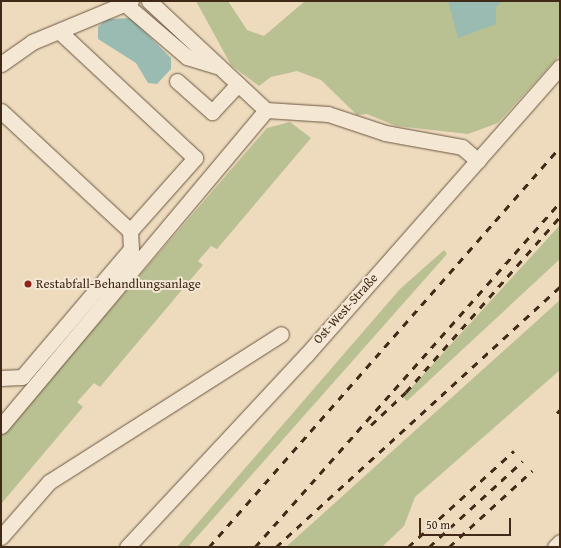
<!DOCTYPE html>
<meta charset="utf-8">
<style>
body{margin:0}
#map{position:relative;width:561px;height:548px;overflow:hidden;background:#eedbbe;font-family:"Gentium Book Plus",serif}
div>[style]{position:absolute}
.green>*{inset:0;background:#b9c091}
.water>*{inset:0;background:#99bbb2}
.roads{filter:drop-shadow(0 0 1px #6c5641) drop-shadow(0 0 1px #6c5641)}
.minor>*{height:15px;margin:-7.5px;padding:0 7.5px;transform-origin:7.5px;border-radius:7.5px;background:#f4e8d5}
.rail>*{height:3px;margin-top:-1.5px;transform-origin:0;background:repeating-linear-gradient(90deg,#412917 0 7px,transparent 0 14px)}
.dots>*{width:11px;height:11px;translate:-50% -50%;box-sizing:border-box;border:2px solid #f4e8d5;border-radius:50%}
span{translate:-50% -50%;white-space:nowrap;text-align:center;line-height:1.15;-webkit-text-stroke:4px #f4e8d5;paint-order:stroke}
.poi-label{font-size:13px;color:#412917}
.left{translate:0 -50%;text-align:left}
.street-label{font-size:13px;color:#412917}
.frame{position:absolute;inset:0;border:2px solid #412917;pointer-events:none}
.scale{position:absolute;left:419px;top:518px;width:92px;height:18px;box-sizing:border-box;border:2px solid #412917;border-top:0;padding-left:5px;font-size:12px;line-height:14px;white-space:nowrap;color:#412917;-webkit-text-stroke:3px #f4e8d5;paint-order:stroke}
</style>
<div id="map">
<div class="green">
<div style="clip-path:polygon(196px 1px,228px 1px,247px 30px,264px 36px,305px 1px,560px 1px,560px 55px,498px 123px,468px 134px,396px 126px,367px 114px,357px 115px,321px 80px,297px 71px,271px 77px,259px 86px,231px 65px)"></div>
<div style="clip-path:polygon(290px 122px,311px 138px,217px 249px,211px 246px,198px 261px,203px 265px,100px 387px,94px 383px,77px 402px,83px 407px,1px 504px,1px 436px,267px 128px)"></div>
<div style="clip-path:polygon(560px 225px,560px 259px,407px 401px,403px 397px)"></div>
<div style="clip-path:polygon(444px 250px,447px 254px,188px 547px,177px 547px,400px 289px)"></div>
<div style="clip-path:polygon(560px 300px,560px 370px,415px 497px,404px 526px,382px 547px,286px 547px)"></div>
</div>
<div class="water">
<div style="clip-path:polygon(448px 1px,502px 1px,496px 7px,496px 24px,458px 38px)"></div>
<div style="clip-path:polygon(131px 18px,171px 58px,171px 69px,157px 84px,148px 83px,136px 63px,98px 39px,98px 27px,107px 19px)"></div>
</div>
<div class="roads">
<div class="minor">
<div style="left:149px;top:1px;width:160px;rotate:43deg"></div>
<div style="left:125px;top:4px;width:82px;rotate:40.5deg"></div>
<div style="left:187px;top:57px;width:31px;rotate:17deg"></div>
<div style="left:1px;top:64px;width:38px;rotate:-35deg"></div>
<div style="left:32px;top:42px;width:107px;rotate:-22.5deg"></div>
<div style="left:177px;top:81px;width:47px;rotate:41.5deg"></div>
<div style="left:212px;top:112px;width:38px;rotate:-47deg"></div>
<div style="left:1px;top:111px;width:176px;rotate:42.9deg"></div>
<div style="left:1px;top:378px;width:21px;rotate:-3deg"></div>
<div style="left:22px;top:377px;width:168px;rotate:-49.6deg"></div>
<div style="left:131px;top:249px;width:18px;rotate:-93deg"></div>
<div style="left:130px;top:231px;width:98px;rotate:-48.3deg"></div>
<div style="left:195px;top:158px;width:185px;rotate:-137deg"></div>
<div style="left:1px;top:426px;width:412px;rotate:-50deg"></div>
<div style="left:266px;top:110px;width:62px;rotate:3.7deg"></div>
<div style="left:328px;top:114px;width:60px;rotate:18.4deg"></div>
<div style="left:385px;top:133px;width:78px;rotate:10.3deg"></div>
<div style="left:462px;top:147px;width:21px;rotate:41deg"></div>
<div style="left:1px;top:537px;width:73px;rotate:-48.9deg"></div>
<div style="left:49px;top:482px;width:275px;rotate:-32.5deg"></div>
<div style="left:127px;top:547px;width:264px;rotate:-47deg"></div>
<div style="left:307px;top:354px;width:383px;rotate:-48.6deg"></div>
<div style="left:555px;top:547px;width:7px;rotate:-45deg"></div>
</div>
</div>
<div class="rail">
<div style="left:557px;top:413px;width:4px;rotate:-45deg"></div>
<div style="left:371px;top:425px;width:48px;rotate:-43.3deg"></div>
<div style="left:406px;top:392px;width:233px;rotate:-48.7deg"></div>
<div style="left:209px;top:547px;width:532px;rotate:-48.73deg"></div>
<div style="left:255px;top:547px;width:460px;rotate:-48.5deg"></div>
<div style="left:276px;top:547px;width:385px;rotate:-42.5deg"></div>
<div style="left:408px;top:547px;width:143px;rotate:-42.2deg"></div>
<div style="left:429px;top:547px;width:127px;rotate:-42.5deg"></div>
<div style="left:449px;top:547px;width:113px;rotate:-42.5deg"></div>
</div>
<div class="dots">
<div style="left:28px;top:284px;background:#8f2418"></div>
</div>
<div class="poi-label">
<span class="left" style="left:36px;top:284px">Restabfall-Behandlungsanlage</span>
</div>
<div class="street-label">
<span style="left:346px;top:309px;rotate:-48deg">Ost-West-Straße</span>
</div>
<div class="frame"></div>
<div class="scale">50 m</div>
</div>
